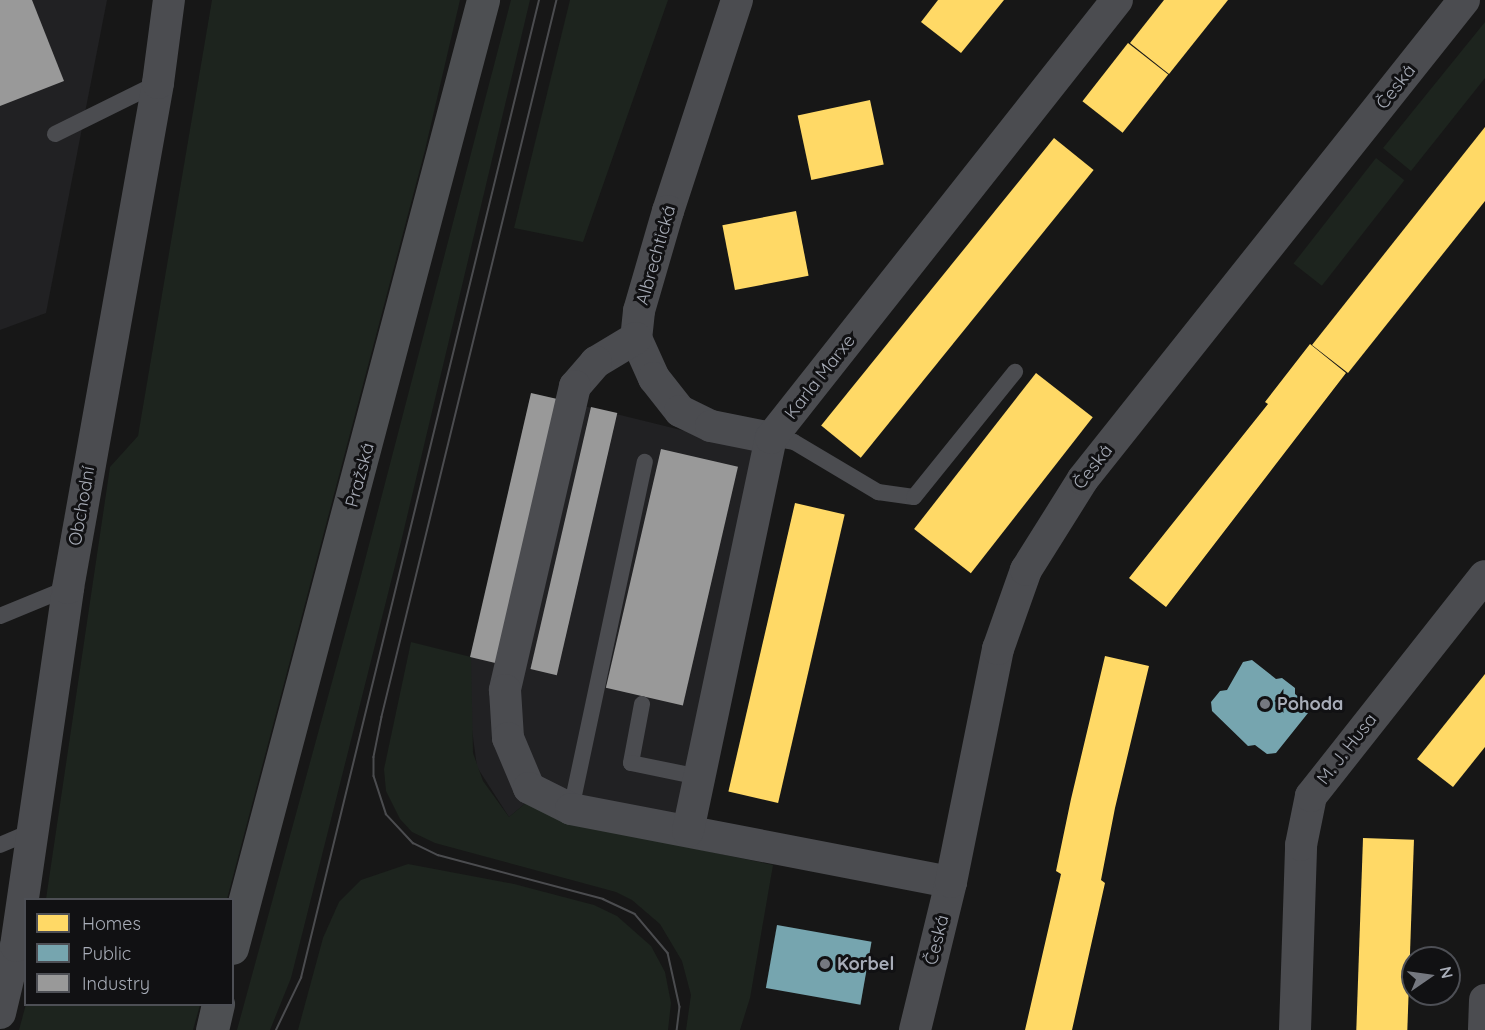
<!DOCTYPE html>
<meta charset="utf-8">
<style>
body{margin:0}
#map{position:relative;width:1485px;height:1030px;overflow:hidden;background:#171717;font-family:Quicksand,sans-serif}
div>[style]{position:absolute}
.built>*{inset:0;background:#212123}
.green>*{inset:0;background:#1d241e;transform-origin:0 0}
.homes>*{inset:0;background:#ffd966;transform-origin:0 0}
.public>*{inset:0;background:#76a5af;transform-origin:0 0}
.industry>*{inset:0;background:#999;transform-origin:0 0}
.service>*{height:16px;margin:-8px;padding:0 8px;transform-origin:8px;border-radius:8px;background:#4b4c50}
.minor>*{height:32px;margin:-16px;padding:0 16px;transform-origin:16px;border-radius:16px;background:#4b4c50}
.primary>*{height:33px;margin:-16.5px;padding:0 16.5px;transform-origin:16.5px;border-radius:16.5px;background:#4d4f52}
.tram>*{height:1.5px;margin:-0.75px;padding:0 0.75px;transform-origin:0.75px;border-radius:0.75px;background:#4b4c4f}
.dots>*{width:16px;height:16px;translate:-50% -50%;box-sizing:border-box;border:3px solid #111113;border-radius:50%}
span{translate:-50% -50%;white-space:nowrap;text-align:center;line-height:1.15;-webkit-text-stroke:6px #111113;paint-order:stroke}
.street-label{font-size:18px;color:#a8adb8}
.poi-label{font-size:18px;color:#a8adb8;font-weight:700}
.left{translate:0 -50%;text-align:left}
.legend{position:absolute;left:24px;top:898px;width:210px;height:108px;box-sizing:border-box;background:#111113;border:2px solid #4d4f55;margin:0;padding:8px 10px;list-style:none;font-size:18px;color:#a8adb8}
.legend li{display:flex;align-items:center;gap:12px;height:30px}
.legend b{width:30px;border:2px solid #4d4f55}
.north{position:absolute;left:1401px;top:946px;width:60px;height:60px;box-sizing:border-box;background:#111113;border:2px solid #4d4f55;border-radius:50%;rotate:77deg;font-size:16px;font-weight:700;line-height:24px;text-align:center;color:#a8adb8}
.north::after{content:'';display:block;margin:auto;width:21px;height:27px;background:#757880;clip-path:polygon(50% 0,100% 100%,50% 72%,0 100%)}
</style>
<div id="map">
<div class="built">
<div style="clip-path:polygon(0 0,107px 0,46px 313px,0 330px)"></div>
<div style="clip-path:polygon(531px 393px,758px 449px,685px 845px,562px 821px,527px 802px,509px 817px,477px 767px,470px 715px,471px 657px)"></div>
</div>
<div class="green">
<div style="clip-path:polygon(212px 0,460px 0,425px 150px,227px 899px,46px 899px,110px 467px,138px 436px)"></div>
<div style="clip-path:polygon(511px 0,530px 0,401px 542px,291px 978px,270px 1030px,237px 1030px,359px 583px)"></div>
<div style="clip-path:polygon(570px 0,668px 0,583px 242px,514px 228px)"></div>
<div style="clip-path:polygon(1485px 22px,1485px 78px,1411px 171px,1383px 148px)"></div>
<div style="left:1376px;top:158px;width:36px;height:134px;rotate:38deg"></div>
<div style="clip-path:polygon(411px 642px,471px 657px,473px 753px,483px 781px,509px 817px,527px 802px,562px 821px,773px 865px,750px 998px,740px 1030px,686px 1030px,691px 995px,682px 961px,660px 924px,632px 900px,616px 892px,435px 843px,412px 832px,400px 819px,386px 791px,384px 769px)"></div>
<div style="clip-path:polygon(408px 864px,514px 884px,594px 905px,617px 916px,651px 946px,665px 972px,671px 1003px,668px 1030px,298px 1030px,323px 938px,339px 902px,361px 880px)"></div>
<div style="clip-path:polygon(26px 1004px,200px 1004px,200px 1005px,193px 1030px,19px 1030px)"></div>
</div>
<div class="homes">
<div style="clip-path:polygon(938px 0,1004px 0,961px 53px,921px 22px)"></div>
<div style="clip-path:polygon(1164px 0,1228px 0,1169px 74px,1130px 43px)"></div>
<div style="left:1128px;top:43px;width:51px;height:74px;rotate:38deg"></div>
<div style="left:870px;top:100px;width:66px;height:74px;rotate:78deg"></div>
<div style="clip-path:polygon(1485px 127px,1485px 201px,1348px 373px,1312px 345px)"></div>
<div style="left:1054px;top:138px;width:51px;height:370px;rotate:39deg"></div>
<div style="left:796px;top:211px;width:66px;height:75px;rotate:79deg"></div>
<div style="clip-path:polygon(1310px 344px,1346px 373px,1166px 607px,1129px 578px,1268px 404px,1265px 402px)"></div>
<div style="left:1036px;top:373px;width:72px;height:198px;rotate:38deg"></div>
<div style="left:795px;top:503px;width:51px;height:296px;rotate:13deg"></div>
<div style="clip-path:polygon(1105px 656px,1149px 666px,1115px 808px,1101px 880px,1105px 883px,1072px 1030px,1025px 1030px,1061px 874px,1056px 871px,1071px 799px)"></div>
<div style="clip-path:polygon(1485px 674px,1485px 747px,1453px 787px,1417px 759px)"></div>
<div style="left:1363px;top:838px;width:51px;height:192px;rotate:2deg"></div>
</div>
<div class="public">
<div style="clip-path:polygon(1252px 660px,1276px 679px,1282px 678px,1295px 688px,1295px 694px,1307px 704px,1308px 713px,1276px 753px,1267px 754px,1255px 745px,1248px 746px,1212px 711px,1211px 702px,1220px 691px,1227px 690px,1243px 662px)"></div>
<div style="left:777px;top:925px;width:96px;height:64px;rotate:10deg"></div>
</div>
<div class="industry">
<div style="clip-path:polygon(0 0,32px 0,64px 81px,0 106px)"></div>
<div style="left:531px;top:393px;width:27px;height:271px;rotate:13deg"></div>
<div style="left:591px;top:407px;width:27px;height:269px;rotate:13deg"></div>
<div style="left:661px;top:449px;width:79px;height:245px;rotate:13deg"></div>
</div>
<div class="service">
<div style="left:55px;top:134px;width:115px;rotate:-26.3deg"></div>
<div style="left:771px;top:438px;width:23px;rotate:10deg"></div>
<div style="left:794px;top:442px;width:98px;rotate:30.8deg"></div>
<div style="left:878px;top:492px;width:36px;rotate:8deg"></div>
<div style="left:914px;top:497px;width:161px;rotate:-51.1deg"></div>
<div style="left:0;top:616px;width:74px;rotate:-22.4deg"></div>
<div style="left:642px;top:704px;width:60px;rotate:100.6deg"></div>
<div style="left:631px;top:763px;width:69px;rotate:11.6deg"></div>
<div style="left:571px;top:809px;width:355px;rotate:-78deg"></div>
<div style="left:0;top:845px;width:36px;rotate:-23deg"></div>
</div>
<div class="minor">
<div style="left:737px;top:0;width:222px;rotate:108.1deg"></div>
<div style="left:668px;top:211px;width:104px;rotate:106.2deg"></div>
<div style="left:639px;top:311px;width:27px;rotate:96deg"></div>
<div style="left:636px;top:338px;width:44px;rotate:65.8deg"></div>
<div style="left:654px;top:378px;width:42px;rotate:51.8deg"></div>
<div style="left:680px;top:411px;width:34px;rotate:26deg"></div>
<div style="left:711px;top:426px;width:61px;rotate:11.3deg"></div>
<div style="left:636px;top:338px;width:47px;rotate:149deg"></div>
<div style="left:596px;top:362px;width:32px;rotate:131deg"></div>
<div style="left:575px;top:386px;width:312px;rotate:103deg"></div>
<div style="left:505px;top:690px;width:48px;rotate:86.4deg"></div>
<div style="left:508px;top:738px;width:54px;rotate:67.2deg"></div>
<div style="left:529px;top:788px;width:47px;rotate:26.6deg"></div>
<div style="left:571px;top:809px;width:387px;rotate:10.9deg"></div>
<div style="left:688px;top:831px;width:402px;rotate:-78.1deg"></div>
<div style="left:771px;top:438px;width:558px;rotate:-51.69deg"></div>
<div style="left:0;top:1013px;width:69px;rotate:-76.6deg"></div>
<div style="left:16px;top:946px;width:362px;rotate:-81.7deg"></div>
<div style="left:68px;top:588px;width:513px;rotate:-79.89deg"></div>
<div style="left:158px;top:83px;width:84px;rotate:-82.5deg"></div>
<div style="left:1484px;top:1029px;width:29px;rotate:-88deg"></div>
<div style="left:915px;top:1030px;width:152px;rotate:-76.3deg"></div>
<div style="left:951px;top:882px;width:238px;rotate:-78.6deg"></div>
<div style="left:998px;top:649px;width:84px;rotate:-70.5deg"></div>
<div style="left:1026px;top:570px;width:107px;rotate:-57.9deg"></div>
<div style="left:1083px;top:479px;width:612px;rotate:-51.5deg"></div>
<div style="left:1295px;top:1030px;width:185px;rotate:-88.1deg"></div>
<div style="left:1301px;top:845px;width:50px;rotate:-78.5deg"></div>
<div style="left:1311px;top:796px;width:280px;rotate:-51.7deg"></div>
</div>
<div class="primary">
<div style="left:232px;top:948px;width:981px;rotate:-75.17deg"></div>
<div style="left:212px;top:1030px;width:27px;rotate:-77deg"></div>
</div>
<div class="tram">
<div style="left:557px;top:0;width:738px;rotate:103.72deg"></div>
<div style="left:382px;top:717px;width:41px;rotate:101.3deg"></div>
<div style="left:374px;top:757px;width:19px;rotate:90deg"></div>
<div style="left:374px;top:776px;width:40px;rotate:72deg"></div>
<div style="left:386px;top:814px;width:40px;rotate:47deg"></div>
<div style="left:413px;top:843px;width:28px;rotate:26deg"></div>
<div style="left:438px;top:855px;width:171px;rotate:14.9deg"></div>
<div style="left:603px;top:899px;width:35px;rotate:25deg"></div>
<div style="left:635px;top:914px;width:51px;rotate:49.8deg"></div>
<div style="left:668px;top:953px;width:55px;rotate:77.5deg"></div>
<div style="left:680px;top:1007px;width:23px;rotate:97deg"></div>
<div style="left:276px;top:1030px;width:58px;rotate:-64.3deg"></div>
<div style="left:301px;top:978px;width:1007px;rotate:-76.32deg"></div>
</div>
<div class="dots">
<div style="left:1265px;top:704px;background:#757880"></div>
<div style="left:825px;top:964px;background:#757880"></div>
</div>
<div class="street-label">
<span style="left:1396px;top:87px;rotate:-52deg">Česká</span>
<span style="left:656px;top:255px;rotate:-74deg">Albrechtická</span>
<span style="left:820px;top:377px;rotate:-52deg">Karla Marxe</span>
<span style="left:1093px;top:467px;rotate:-52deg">Česká</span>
<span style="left:360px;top:475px;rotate:-75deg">Pražská</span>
<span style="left:82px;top:506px;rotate:-80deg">Obchodní</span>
<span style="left:1347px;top:749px;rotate:-52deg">M. J. Husa</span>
<span style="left:937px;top:940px;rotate:-76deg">Česká</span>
</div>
<div class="poi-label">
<span class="left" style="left:1277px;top:704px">Pohoda</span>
<span class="left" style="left:837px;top:964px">Korbel</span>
</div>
<ul class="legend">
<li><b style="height:16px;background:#ffd966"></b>Homes</li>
<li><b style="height:16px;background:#76a5af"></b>Public</li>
<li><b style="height:16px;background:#999"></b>Industry</li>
</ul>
<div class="north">N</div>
</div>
